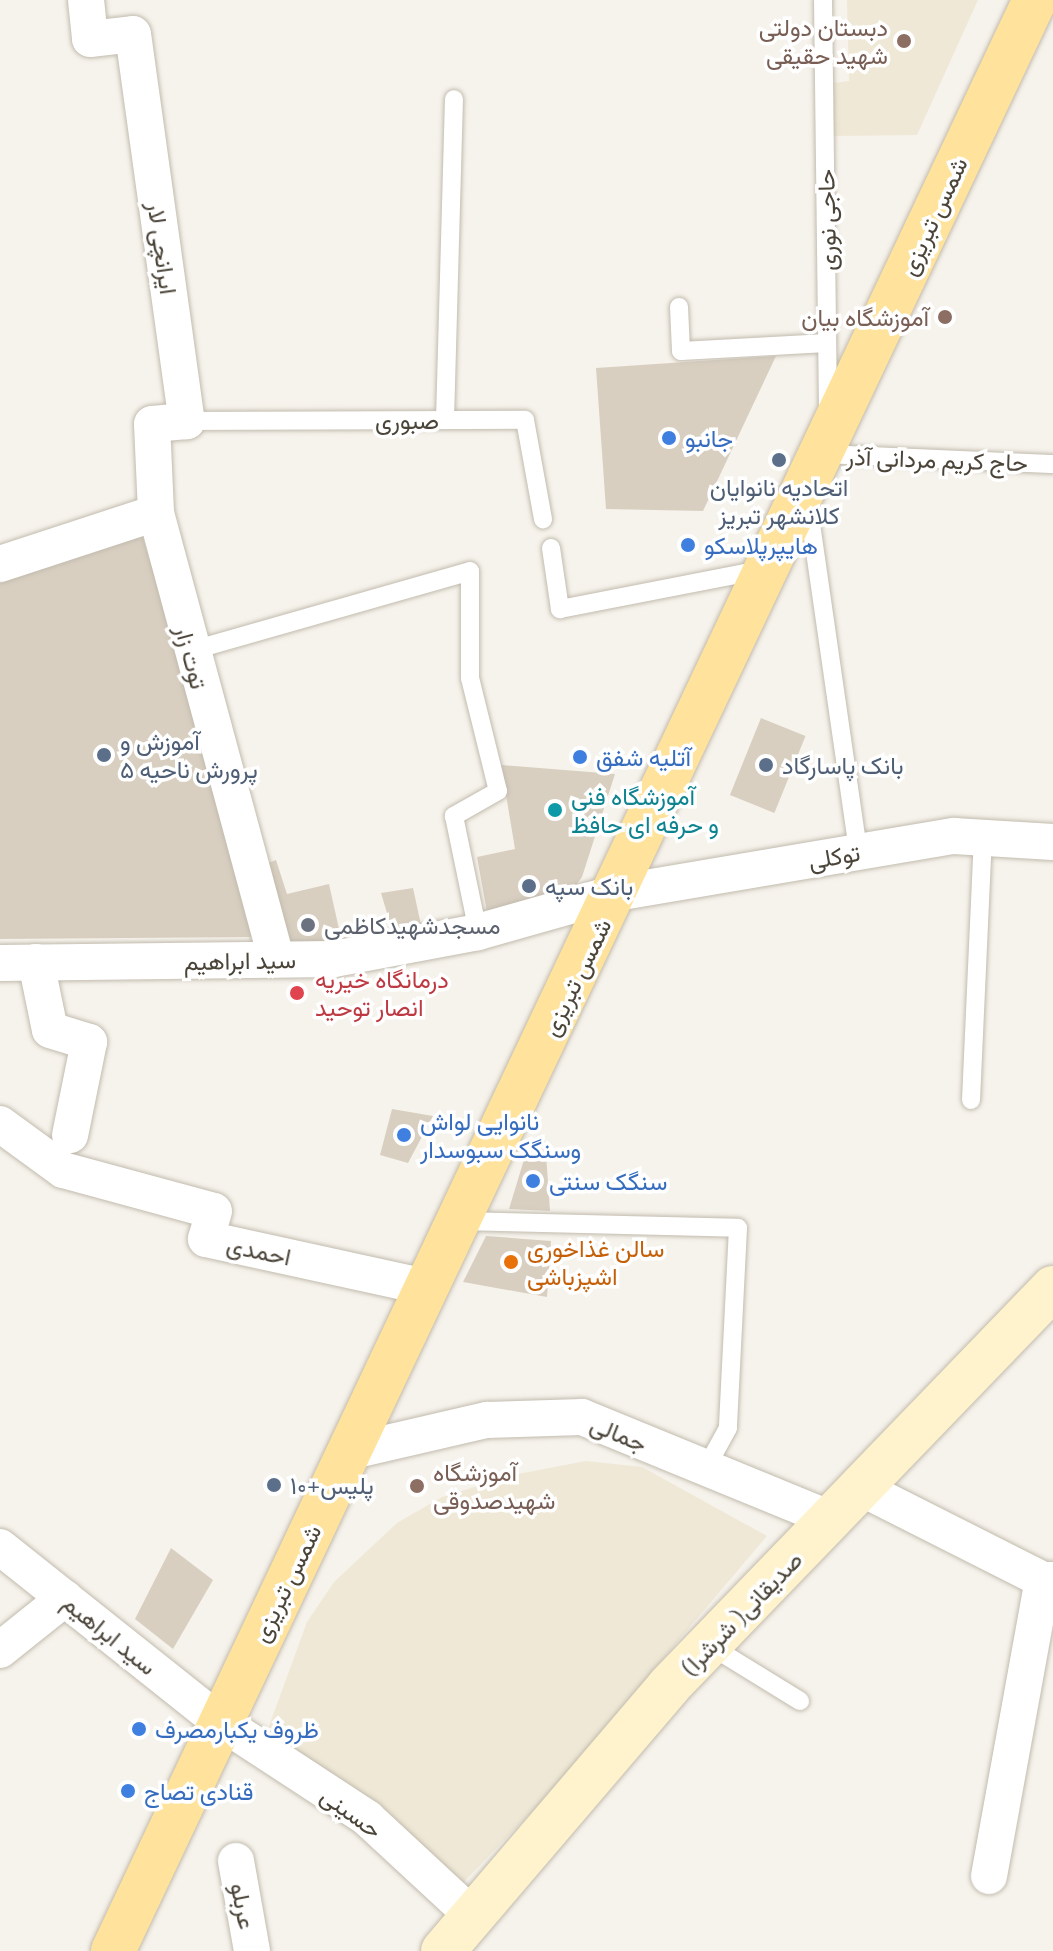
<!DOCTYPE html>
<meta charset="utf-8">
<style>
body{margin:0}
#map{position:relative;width:1053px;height:1951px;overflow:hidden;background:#f6f3ec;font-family:"Exo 2",Vazirmatn,sans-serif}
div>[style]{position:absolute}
.education>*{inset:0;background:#efe8d6}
.building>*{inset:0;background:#d8cfc1;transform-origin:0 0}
.roads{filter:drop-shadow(0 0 2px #c2bbae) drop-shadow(0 0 2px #c2bbae)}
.lane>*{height:18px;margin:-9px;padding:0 9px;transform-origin:9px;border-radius:9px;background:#fff}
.street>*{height:36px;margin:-18px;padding:0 18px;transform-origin:18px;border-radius:18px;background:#fff}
.secondary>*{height:44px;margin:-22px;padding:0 22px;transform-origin:22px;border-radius:22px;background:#fff3cd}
.primary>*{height:44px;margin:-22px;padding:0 22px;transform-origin:22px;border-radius:22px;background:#ffe39c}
.dots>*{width:22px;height:22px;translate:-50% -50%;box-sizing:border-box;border:4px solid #fff;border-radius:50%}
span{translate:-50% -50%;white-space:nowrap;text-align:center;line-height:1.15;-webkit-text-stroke:7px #fff;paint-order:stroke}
.education-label{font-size:24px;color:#785e54}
.right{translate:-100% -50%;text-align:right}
.left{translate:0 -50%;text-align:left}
.street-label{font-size:24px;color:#4b4439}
.shop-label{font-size:24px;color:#366cbe}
.service-label{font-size:24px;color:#4e5e75}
.culture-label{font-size:24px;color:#0d838f}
.worship-label{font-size:24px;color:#5b616d}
.health-label{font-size:24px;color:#be3a42}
.food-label{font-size:24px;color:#c56008}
</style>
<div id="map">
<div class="education">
<div style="clip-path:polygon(847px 0,978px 0,917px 135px,834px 136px,834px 83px,849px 81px)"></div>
<div style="clip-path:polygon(586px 1461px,642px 1467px,767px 1536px,545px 1798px,457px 1889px,265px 1737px,307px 1622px,334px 1582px,397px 1523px,442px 1497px,513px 1475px)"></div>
</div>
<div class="building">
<div style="clip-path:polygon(776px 356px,703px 511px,606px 509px,596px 368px)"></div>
<div style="clip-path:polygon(141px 531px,263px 937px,0 939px,0 573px)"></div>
<div style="left:761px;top:718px;width:48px;height:83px;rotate:22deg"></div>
<div style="clip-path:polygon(501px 765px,615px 774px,582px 877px,570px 894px,488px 918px,477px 857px,515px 849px)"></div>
<div style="clip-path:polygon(276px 860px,287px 894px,329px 884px,343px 947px,297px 955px,264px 902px,254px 868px)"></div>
<div style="clip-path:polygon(413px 888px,421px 925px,393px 933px,381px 893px)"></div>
<div style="clip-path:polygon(392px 1109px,433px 1116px,408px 1163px,380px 1155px)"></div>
<div style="clip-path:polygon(545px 1140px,550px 1211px,509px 1209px,526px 1153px)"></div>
<div style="clip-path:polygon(486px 1236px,551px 1241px,547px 1297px,463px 1282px)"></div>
<div style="clip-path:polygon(171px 1548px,213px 1580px,173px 1649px,135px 1619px)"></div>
</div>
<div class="roads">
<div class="lane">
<div style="left:823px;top:0;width:409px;rotate:89.3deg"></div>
<div style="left:679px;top:307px;width:44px;rotate:87.4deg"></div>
<div style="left:681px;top:351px;width:146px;rotate:-3.1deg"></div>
<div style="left:445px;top:420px;width:321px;rotate:-88.4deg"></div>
<div style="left:187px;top:421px;width:338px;rotate:-0.2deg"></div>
<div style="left:525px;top:420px;width:101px;rotate:79.7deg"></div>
<div style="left:822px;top:454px;width:231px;rotate:2.5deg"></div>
<div style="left:808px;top:503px;width:353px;rotate:81.8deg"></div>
<div style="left:551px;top:548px;width:62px;rotate:81.6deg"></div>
<div style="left:560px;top:609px;width:205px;rotate:-11deg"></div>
<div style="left:190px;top:651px;width:291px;rotate:-15.9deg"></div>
<div style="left:470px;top:571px;width:107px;rotate:90deg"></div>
<div style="left:470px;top:678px;width:116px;rotate:76.1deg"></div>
<div style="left:498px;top:791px;width:51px;rotate:150.4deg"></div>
<div style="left:454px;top:816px;width:118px;rotate:78.3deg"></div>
<div style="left:971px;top:1100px;width:262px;rotate:-87.4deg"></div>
<div style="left:459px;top:1221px;width:279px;rotate:1.4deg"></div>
<div style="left:738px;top:1228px;width:200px;rotate:92.9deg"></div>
<div style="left:728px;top:1428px;width:46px;rotate:118.8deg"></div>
<div style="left:709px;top:1645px;width:107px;rotate:31.6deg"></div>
</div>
<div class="street">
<div style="left:86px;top:0;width:39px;rotate:84deg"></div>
<div style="left:90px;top:39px;width:43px;rotate:-6.6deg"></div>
<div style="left:133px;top:34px;width:391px;rotate:82.1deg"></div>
<div style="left:187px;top:421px;width:35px;rotate:175deg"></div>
<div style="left:152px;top:424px;width:89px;rotate:87.4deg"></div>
<div style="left:0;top:564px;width:164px;rotate:-18.1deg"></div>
<div style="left:156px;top:513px;width:462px;rotate:74.9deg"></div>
<div style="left:36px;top:962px;width:69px;rotate:78.4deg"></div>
<div style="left:50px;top:1030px;width:41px;rotate:17.1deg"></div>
<div style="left:89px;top:1042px;width:95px;rotate:101.5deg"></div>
<div style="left:0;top:963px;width:334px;rotate:-0.7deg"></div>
<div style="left:334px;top:959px;width:147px;rotate:-10.6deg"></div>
<div style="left:478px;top:932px;width:143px;rotate:-15.8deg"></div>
<div style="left:616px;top:893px;width:343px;rotate:-9.6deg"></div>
<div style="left:954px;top:836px;width:99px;rotate:3.5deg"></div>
<div style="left:0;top:1124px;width:78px;rotate:36.1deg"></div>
<div style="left:63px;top:1170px;width:156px;rotate:15.2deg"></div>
<div style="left:214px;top:1211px;width:29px;rotate:106deg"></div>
<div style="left:206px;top:1239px;width:226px;rotate:12.3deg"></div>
<div style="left:348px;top:1452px;width:143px;rotate:-13deg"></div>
<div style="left:487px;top:1420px;width:95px;rotate:-1.8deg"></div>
<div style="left:582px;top:1417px;width:269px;rotate:22.3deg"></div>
<div style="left:861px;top:1488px;width:204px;rotate:26.8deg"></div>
<div style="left:1043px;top:1580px;width:10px"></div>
<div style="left:0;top:1547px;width:280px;rotate:38.5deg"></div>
<div style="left:219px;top:1721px;width:177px;rotate:33.2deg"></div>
<div style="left:367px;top:1818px;width:144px;rotate:42.8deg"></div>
<div style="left:0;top:1650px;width:83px;rotate:-38.7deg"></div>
<div style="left:236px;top:1861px;width:91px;rotate:79.9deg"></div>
<div style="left:989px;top:1876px;width:301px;rotate:-79.7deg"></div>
</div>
<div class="secondary">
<div style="left:443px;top:1951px;width:348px;rotate:-49.5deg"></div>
<div style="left:669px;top:1686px;width:553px;rotate:-46.03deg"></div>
</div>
<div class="primary">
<div style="left:113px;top:1951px;width:2158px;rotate:-64.71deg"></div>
</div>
</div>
<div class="dots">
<div style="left:904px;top:41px;background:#8d6e63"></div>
<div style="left:945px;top:317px;background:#8d6e63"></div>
<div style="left:669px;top:438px;background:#3f7fe0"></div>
<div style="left:779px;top:460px;background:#5c6f8a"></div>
<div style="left:688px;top:545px;background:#3f7fe0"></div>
<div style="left:104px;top:755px;background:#5c6f8a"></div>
<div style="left:580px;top:757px;background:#3f7fe0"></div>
<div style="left:766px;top:765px;background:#5c6f8a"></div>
<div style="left:555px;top:810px;background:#0f9aa8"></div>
<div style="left:529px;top:886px;background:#5c6f8a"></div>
<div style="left:308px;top:925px;background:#6b7280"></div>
<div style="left:297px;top:993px;background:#e0444e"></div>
<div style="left:404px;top:1135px;background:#3f7fe0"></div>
<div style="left:533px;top:1181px;background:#3f7fe0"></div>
<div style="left:511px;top:1262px;background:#e8710a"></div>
<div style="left:274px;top:1485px;background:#5c6f8a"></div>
<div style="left:417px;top:1486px;background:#8d6e63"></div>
<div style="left:139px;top:1729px;background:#3f7fe0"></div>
<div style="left:128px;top:1791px;background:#3f7fe0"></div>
</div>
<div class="education-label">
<span class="right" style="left:888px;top:41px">دبستان دولتی<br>شهید حقیقی</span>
<span class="right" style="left:929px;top:317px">آموزشگاه بیان</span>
<span class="left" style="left:433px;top:1486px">آموزشگاه<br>شهیدصدوقی</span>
</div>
<div class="street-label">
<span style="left:933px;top:216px;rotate:-65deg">شمس تبریزی</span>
<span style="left:826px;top:220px;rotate:-91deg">حاجی نوری</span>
<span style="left:163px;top:248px;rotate:82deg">ایرانچی لار</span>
<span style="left:407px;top:420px">صبوری</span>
<span style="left:937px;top:459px;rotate:2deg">حاج کریم مردانی آذر</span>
<span style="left:192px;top:657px;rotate:75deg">توت زار</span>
<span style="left:834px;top:856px;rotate:-10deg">توکلی</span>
<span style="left:240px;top:960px;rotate:-1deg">سید ابراهیم</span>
<span style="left:576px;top:977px;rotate:-64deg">شمس تبریزی</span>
<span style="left:259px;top:1250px;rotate:12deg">احمدی</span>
<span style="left:619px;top:1433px;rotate:22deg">جمالی</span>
<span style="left:286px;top:1583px;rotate:-64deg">شمس تبریزی</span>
<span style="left:741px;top:1613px;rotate:-46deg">(شرشرا )صدیقانی</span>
<span style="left:110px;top:1634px;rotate:39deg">سید ابراهیم</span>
<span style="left:352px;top:1812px;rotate:36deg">حسینی</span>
<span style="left:244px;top:1906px;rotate:79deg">عربلو</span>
</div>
<div class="shop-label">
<span class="left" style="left:685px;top:438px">جانبو</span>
<span class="left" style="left:704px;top:545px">هایپرپلاسکو</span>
<span class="left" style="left:596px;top:757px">آتلیه شفق</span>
<span class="left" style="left:420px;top:1135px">نانوایی لواش<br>وسنگک سبوسدار</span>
<span class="left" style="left:549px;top:1181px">سنگک سنتی</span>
<span class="left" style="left:155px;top:1729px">ظروف یکبارمصرف</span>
<span class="left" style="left:144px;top:1791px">قنادی تصاج</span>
</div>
<div class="service-label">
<span style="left:779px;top:501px">اتحادیه نانوایان<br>کلانشهر تبریز</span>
<span class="left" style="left:120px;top:755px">آموزش و<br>پرورش ناحیه ۵</span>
<span class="left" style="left:782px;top:765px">بانک پاسارگاد</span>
<span class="left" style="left:545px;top:886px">بانک سپه</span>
<span class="left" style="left:290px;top:1485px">پلیس+۱۰</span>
</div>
<div class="culture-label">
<span class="left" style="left:571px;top:810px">آموزشگاه فنی<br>و حرفه ای حافظ</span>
</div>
<div class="worship-label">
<span class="left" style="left:324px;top:925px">مسجدشهیدکاظمی</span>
</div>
<div class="health-label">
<span class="left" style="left:315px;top:993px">درمانگاه خیریه<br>انصار توحید</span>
</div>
<div class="food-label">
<span class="left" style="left:527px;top:1262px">سالن غذاخوری<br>اشپزباشی</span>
</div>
</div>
